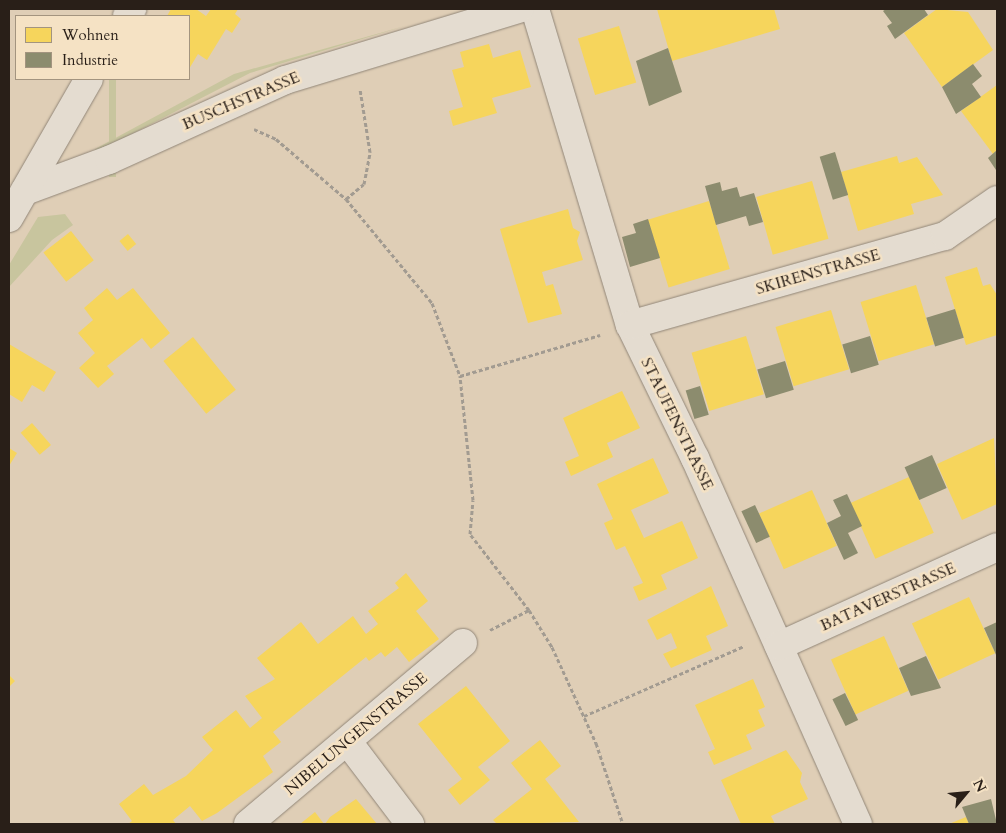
<!DOCTYPE html>
<style>
body{margin:0}
#map{position:relative;width:1006px;height:833px;overflow:hidden;background:#dfceb6;font-family:Cardo,serif}
div>[style]{position:absolute}
.green>*{inset:0;background:#c8c59e;transform-origin:0 0}
.homes>*{inset:0;background:#f6d55c;transform-origin:0 0}
.industry>*{inset:0;background:#8c8c6e;transform-origin:0 0}
.path>*{height:3px;margin-top:-1.5px;transform-origin:0;background:repeating-linear-gradient(90deg,#a29b91 0 4px,transparent 0 6.5px)}
.roads{filter:drop-shadow(0 0 1px #918678) drop-shadow(0 0 1px #918678)}
.minor>*{height:28px;margin:-14px;padding:0 14px;transform-origin:14px;border-radius:14px;background:#e4dcd0}
span{translate:-50% -50%;white-space:nowrap;text-align:center;line-height:1.15;-webkit-text-stroke:5px #f5e2c4;paint-order:stroke}
.street-label{font-size:16px;color:#291f18}
.frame{position:absolute;inset:0;border:10px solid #291f18;pointer-events:none}
.legend{position:absolute;left:15px;top:15px;width:175px;height:65px;box-sizing:border-box;background:#f5e2c4;border:1px solid #a3947f;margin:0;padding:6px 9px;list-style:none;font-size:15px;color:#291f18}
.legend li{display:flex;align-items:center;gap:10px;height:25px}
.legend b{width:25px;border:1px solid #a3947f}
.north{position:absolute;left:941px;top:768px;width:50px;height:50px;-webkit-text-stroke:4px #f5e2c4;paint-order:stroke;rotate:62deg;font-size:14px;font-weight:700;line-height:20px;text-align:center;color:#291f18}
.north::after{content:'';display:block;margin:auto;width:18px;height:22px;background:#291f18;clip-path:polygon(50% 0,100% 100%,50% 72%,0 100%)}
</style>
<div id="map">
<div class="green">
<div style="clip-path:polygon(405px 26px,250px 73px,97px 152px,95px 149px,234px 74px)"></div>
<div style="left:109px;top:79px;width:7px;height:98px"></div>
<div style="clip-path:polygon(65px 214px,73px 225px,52px 240px,9px 287px,9px 265px,38px 217px)"></div>
</div>
<div class="homes">
<div style="clip-path:polygon(171px 9px,196px 9px,206px 16px,211px 9px,238px 9px,235px 14px,241px 19px,232px 33px,226px 29px,207px 60px,198px 54px,189px 69px,189px 16px,167px 16px)"></div>
<div style="clip-path:polygon(657px 9px,774px 9px,780px 29px,672px 61px)"></div>
<div style="clip-path:polygon(937px 9px,968px 12px,993px 50px,942px 87px,904px 33px)"></div>
<div style="left:619px;top:26px;width:59px;height:43px;rotate:73deg"></div>
<div style="clip-path:polygon(489px 44px,493px 58px,520px 50px,531px 87px,492px 98px,497px 113px,453px 126px,449px 111px,463px 107px,452px 70px,464px 67px,460px 52px)"></div>
<div style="clip-path:polygon(997px 85px,997px 150px,993px 154px,961px 111px)"></div>
<div style="clip-path:polygon(897px 156px,899px 163px,917px 157px,943px 195px,911px 204px,914px 214px,858px 231px,841px 172px)"></div>
<div style="left:812px;top:181px;width:60px;height:58px;rotate:74deg"></div>
<div style="left:709px;top:201px;width:71px;height:64px;rotate:73deg"></div>
<div style="clip-path:polygon(568px 209px,573px 228px,580px 232px,577px 241px,583px 260px,542px 272px,546px 286px,553px 284px,562px 314px,528px 323px,500px 229px)"></div>
<div style="left:71px;top:231px;width:37px;height:35px;rotate:52deg"></div>
<div style="left:128px;top:234px;width:13px;height:11px;rotate:51deg"></div>
<div style="clip-path:polygon(977px 267px,983px 286px,990px 284px,997px 295px,997px 335px,966px 345px,945px 277px)"></div>
<div style="left:916px;top:285px;width:62px;height:58px;rotate:73deg"></div>
<div style="clip-path:polygon(107px 288px,117px 300px,133px 288px,170px 333px,151px 349px,142px 338px,107px 366px,114px 374px,98px 388px,79px 368px,95px 353px,78px 333px,93px 320px,84px 308px)"></div>
<div style="left:831px;top:310px;width:62px;height:58px;rotate:73deg"></div>
<div style="left:746px;top:336px;width:61px;height:57px;rotate:73deg"></div>
<div style="left:193px;top:337px;width:68px;height:38px;rotate:51deg"></div>
<div style="clip-path:polygon(9px 344px,56px 372px,44px 392px,32px 385px,22px 402px,9px 394px)"></div>
<div style="clip-path:polygon(622px 391px,640px 428px,607px 443px,613px 457px,571px 476px,565px 462px,579px 456px,563px 418px)"></div>
<div style="left:32px;top:423px;width:29px;height:15px;rotate:49deg"></div>
<div style="clip-path:polygon(994px 438px,997px 504px,962px 520px,937px 464px)"></div>
<div style="clip-path:polygon(9px 448px,17px 453px,9px 466px)"></div>
<div style="clip-path:polygon(653px 458px,669px 493px,631px 510px,644px 538px,682px 521px,698px 558px,661px 575px,667px 589px,639px 601px,633px 587px,643px 583px,625px 546px,616px 550px,604px 523px,613px 519px,597px 484px)"></div>
<div style="left:909px;top:477px;width:61px;height:64px;rotate:66deg"></div>
<div style="left:812px;top:490px;width:61px;height:58px;rotate:66deg"></div>
<div style="clip-path:polygon(406px 573px,428px 601px,416px 611px,439px 639px,409px 662px,397px 647px,385px 657px,381px 652px,369px 661px,366px 657px,273px 732px,281px 742px,263px 756px,273px 772px,217px 813px,202px 821px,190px 806px,173px 820px,176px 824px,128px 824px,132px 821px,119px 804px,144px 784px,153px 795px,186px 776px,213px 750px,202px 737px,236px 710px,250px 728px,262px 718px,245px 696px,275px 679px,257px 658px,301px 622px,318px 644px,353px 616px,366px 634px,378px 624px,368px 611px,399px 588px,395px 583px)"></div>
<div style="clip-path:polygon(711px 586px,728px 626px,706px 636px,712px 650px,671px 668px,663px 654px,677px 648px,671px 633px,657px 640px,647px 620px)"></div>
<div style="left:969px;top:597px;width:62px;height:63px;rotate:65deg"></div>
<div style="left:884px;top:636px;width:60px;height:58px;rotate:66deg"></div>
<div style="clip-path:polygon(9px 675px,15px 681px,9px 687px)"></div>
<div style="clip-path:polygon(753px 679px,765px 707px,758px 710px,765px 726px,746px 735px,752px 749px,714px 765px,708px 752px,715px 749px,695px 705px)"></div>
<div style="clip-path:polygon(466px 686px,510px 741px,478px 767px,490px 780px,460px 805px,448px 790px,462px 779px,418px 724px)"></div>
<div style="clip-path:polygon(540px 740px,561px 766px,545px 779px,579px 822px,497px 824px,493px 820px,532px 789px,511px 763px)"></div>
<div style="clip-path:polygon(786px 750px,802px 773px,800px 782px,808px 799px,771px 816px,775px 824px,741px 824px,721px 780px)"></div>
<div style="clip-path:polygon(356px 799px,377px 824px,325px 824px,330px 817px)"></div>
<div style="clip-path:polygon(315px 812px,324px 824px,300px 824px)"></div>
<div style="clip-path:polygon(966px 817px,969px 824px,949px 824px)"></div>
</div>
<div class="industry">
<div style="clip-path:polygon(886px 9px,924px 9px,928px 15px,895px 39px,887px 26px,892px 23px,883px 11px)"></div>
<div style="clip-path:polygon(668px 48px,682px 92px,649px 106px,636px 61px)"></div>
<div style="clip-path:polygon(973px 64px,982px 76px,972px 84px,981px 97px,956px 114px,942px 87px)"></div>
<div style="clip-path:polygon(997px 150px,997px 169px,996px 170px,988px 158px)"></div>
<div style="left:835px;top:152px;width:45px;height:16px;rotate:73deg"></div>
<div style="clip-path:polygon(720px 182px,722px 191px,737px 187px,740px 197px,754px 193px,763px 222px,749px 226px,746px 216px,716px 225px,705px 186px)"></div>
<div style="clip-path:polygon(648px 219px,660px 258px,630px 267px,622px 237px,636px 233px,633px 224px)"></div>
<div style="left:955px;top:309px;width:30px;height:30px;rotate:73deg"></div>
<div style="left:870px;top:336px;width:30px;height:29px;rotate:73deg"></div>
<div style="left:785px;top:361px;width:30px;height:29px;rotate:73deg"></div>
<div style="left:700px;top:386px;width:30px;height:15px;rotate:73deg"></div>
<div style="left:932px;top:455px;width:36px;height:30px;rotate:66deg"></div>
<div style="clip-path:polygon(847px 494px,862px 526px,848px 533px,858px 553px,844px 560px,827px 523px,841px 516px,833px 500px)"></div>
<div style="left:755px;top:505px;width:35px;height:15px;rotate:65deg"></div>
<div style="clip-path:polygon(997px 622px,997px 657px,984px 628px)"></div>
<div style="clip-path:polygon(926px 656px,941px 688px,911px 696px,899px 668px)"></div>
<div style="left:845px;top:693px;width:30px;height:14px;rotate:64deg"></div>
<div style="clip-path:polygon(991px 799px,997px 824px,969px 824px,962px 807px)"></div>
</div>
<div class="path">
<div style="left:254px;top:129px;width:24px;rotate:24deg"></div>
<div style="left:276px;top:139px;width:92px;rotate:40.6deg"></div>
<div style="left:346px;top:199px;width:135px;rotate:50.4deg"></div>
<div style="left:432px;top:303px;width:78px;rotate:69deg"></div>
<div style="left:346px;top:199px;width:23px;rotate:-40deg"></div>
<div style="left:364px;top:184px;width:33px;rotate:-79deg"></div>
<div style="left:370px;top:152px;width:64px;rotate:-99deg"></div>
<div style="left:529px;top:610px;width:96px;rotate:-127.8deg"></div>
<div style="left:470px;top:534px;width:34px;rotate:-85deg"></div>
<div style="left:473px;top:500px;width:125px;rotate:-96deg"></div>
<div style="left:460px;top:376px;width:146px;rotate:-16.3deg"></div>
<div style="left:490px;top:630px;width:44px;rotate:-27.1deg"></div>
<div style="left:529px;top:610px;width:44px;rotate:58.1deg"></div>
<div style="left:552px;top:647px;width:106px;rotate:65.4deg"></div>
<div style="left:596px;top:743px;width:85px;rotate:71.6deg"></div>
<div style="left:584px;top:716px;width:175px;rotate:-23.6deg"></div>
</div>
<div class="roads">
<div class="minor">
<div style="left:535px;top:9px;width:330px;rotate:73.3deg"></div>
<div style="left:630px;top:325px;width:148px;rotate:64deg"></div>
<div style="left:695px;top:458px;width:401px;rotate:66deg"></div>
<div style="left:127px;top:16px;width:9px;rotate:-54deg"></div>
<div style="left:25px;top:191px;width:90px;rotate:-20.3deg"></div>
<div style="left:109px;top:160px;width:193px;rotate:-24.4deg"></div>
<div style="left:285px;top:80px;width:245px;rotate:-16.9deg"></div>
<div style="left:9px;top:218px;width:160px;rotate:-60.1deg"></div>
<div style="left:630px;top:325px;width:327px;rotate:-15.8deg"></div>
<div style="left:945px;top:236px;width:63px;rotate:-34.7deg"></div>
<div style="left:779px;top:646px;width:239px;rotate:-24.4deg"></div>
<div style="left:348px;top:742px;width:103px;rotate:52.9deg"></div>
<div style="left:248px;top:824px;width:281px;rotate:-40.1deg"></div>
</div>
</div>
<div class="street-label">
<span style="left:241px;top:101px;rotate:-23deg">BUSCHSTRASSE</span>
<span style="left:818px;top:272px;rotate:-16deg">SKIRENSTRASSE</span>
<span style="left:677px;top:424px;rotate:64deg">STAUFENSTRASSE</span>
<span style="left:888px;top:597px;rotate:-24deg">BATAVERSTRASSE</span>
<span style="left:356px;top:734px;rotate:-40deg">NIBELUNGENSTRASSE</span>
</div>
<div class="frame"></div>
<ul class="legend">
<li><b style="height:14px;background:#f6d55c"></b>Wohnen</li>
<li><b style="height:14px;background:#8c8c6e"></b>Industrie</li>
</ul>
<div class="north">N</div>
</div>
